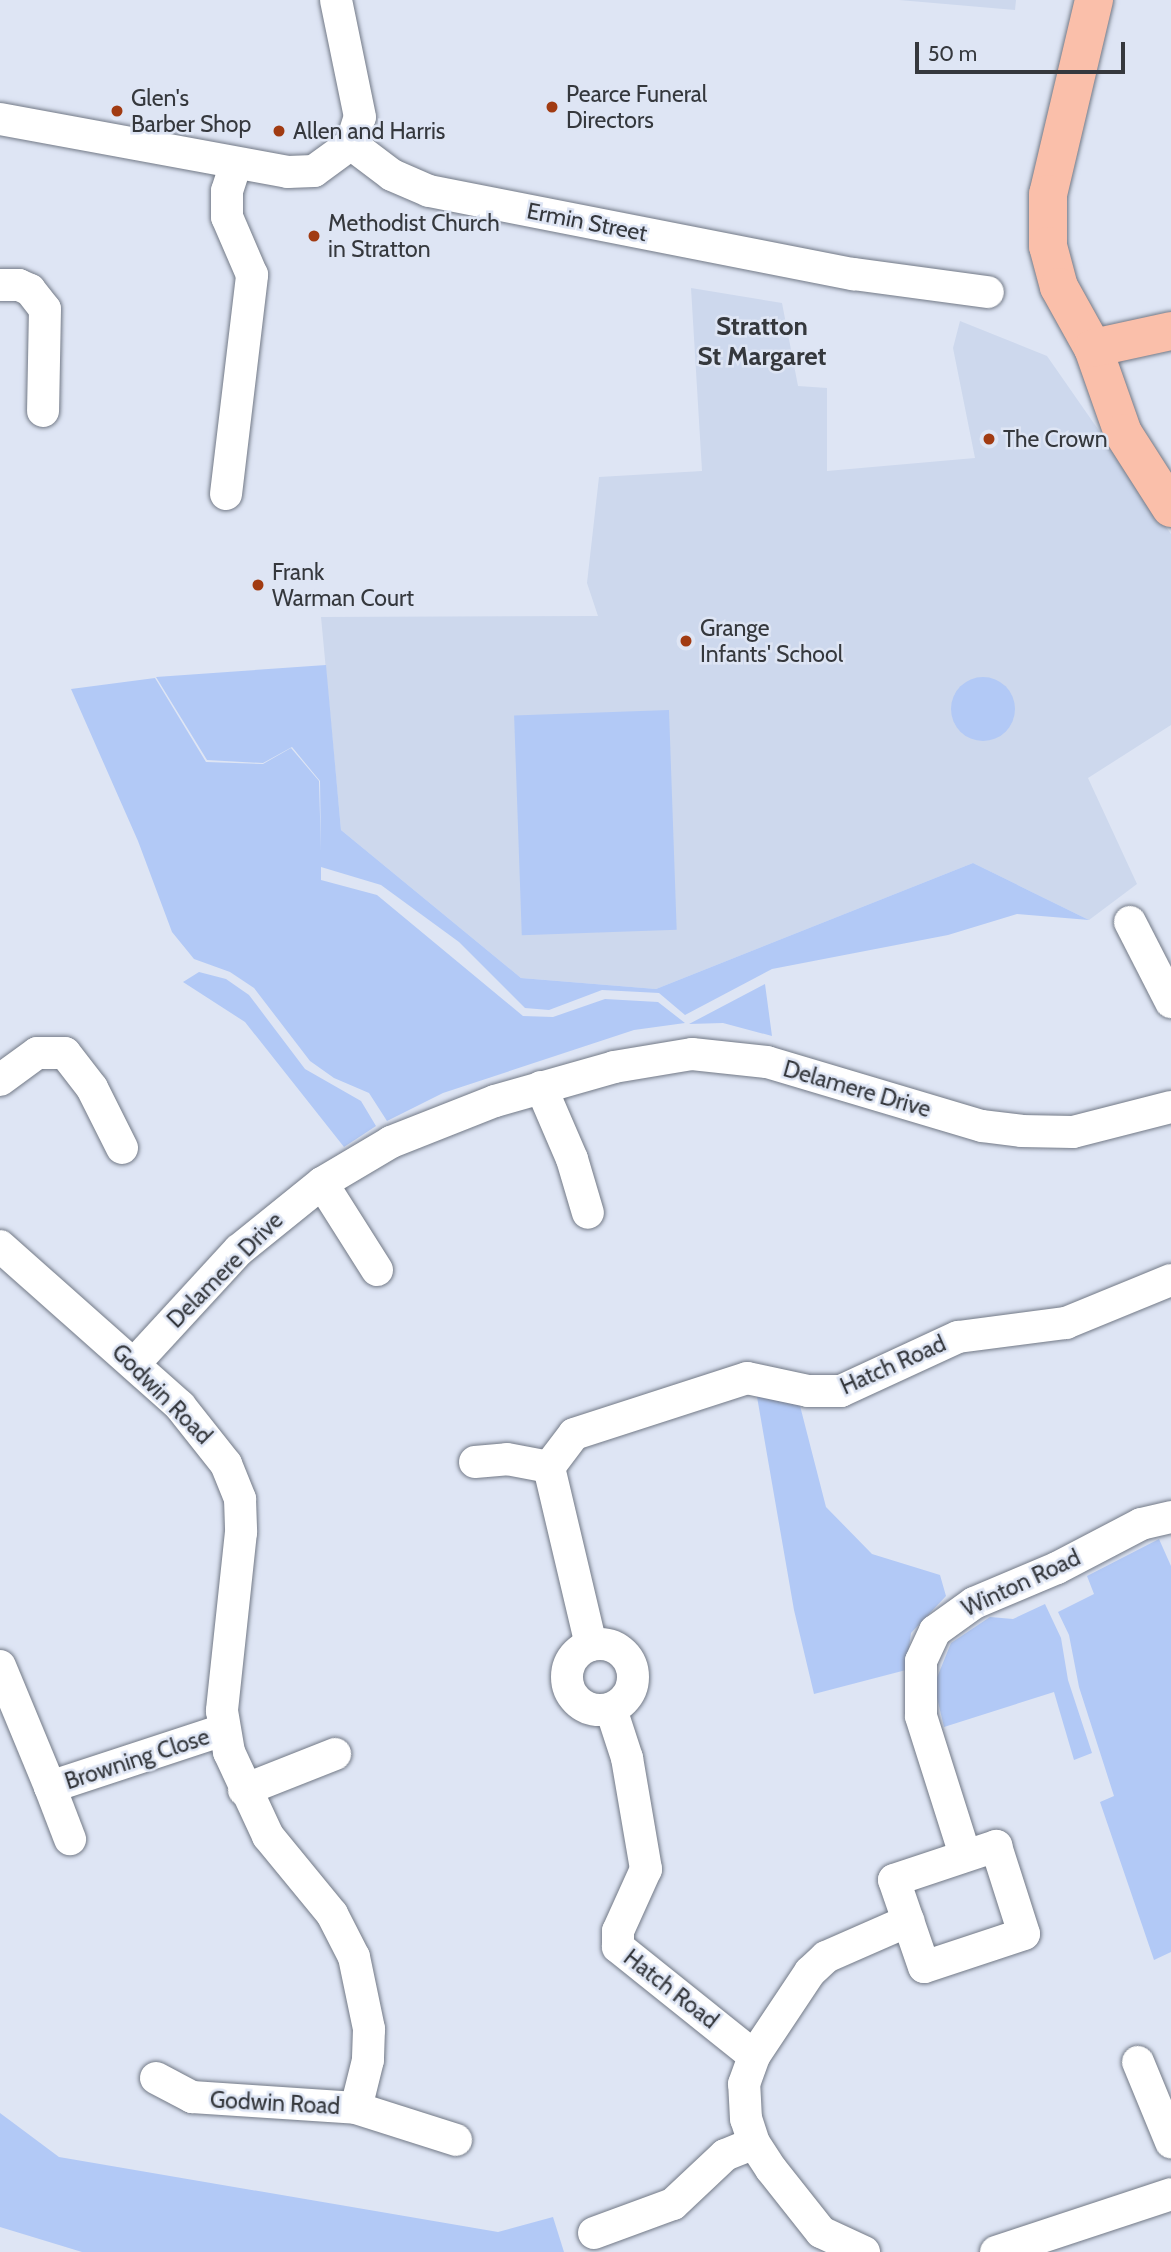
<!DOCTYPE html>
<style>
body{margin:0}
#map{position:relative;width:1171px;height:2252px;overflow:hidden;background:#dee5f4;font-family:Cabin,sans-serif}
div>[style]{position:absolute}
.built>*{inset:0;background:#cdd8ed}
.green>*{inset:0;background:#b2c9f6;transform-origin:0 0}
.round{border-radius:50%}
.roads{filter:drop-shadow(0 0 2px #727986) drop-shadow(0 0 2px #727986)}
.minor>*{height:32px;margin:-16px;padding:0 16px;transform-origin:16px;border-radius:16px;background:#fff}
.minor>.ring{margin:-16px;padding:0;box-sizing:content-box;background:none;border:32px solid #fff;border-radius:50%}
.major>*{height:38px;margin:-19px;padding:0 19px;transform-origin:19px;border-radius:19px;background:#fabfaa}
.dots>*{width:19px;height:19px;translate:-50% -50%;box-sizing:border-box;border:4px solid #dee5f4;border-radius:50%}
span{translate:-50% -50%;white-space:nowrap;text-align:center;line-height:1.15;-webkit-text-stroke:5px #dee5f4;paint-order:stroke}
.poi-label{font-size:23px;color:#35383d}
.left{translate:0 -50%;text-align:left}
.street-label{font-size:23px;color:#35383d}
.quarter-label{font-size:26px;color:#35383d;font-weight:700}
.scale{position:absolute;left:915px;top:42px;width:210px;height:32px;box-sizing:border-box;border:4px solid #35383d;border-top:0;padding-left:9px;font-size:21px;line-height:24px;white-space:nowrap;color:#35383d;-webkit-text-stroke:5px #dee5f4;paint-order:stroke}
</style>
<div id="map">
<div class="built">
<div style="clip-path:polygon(899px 0,1016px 0,1015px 10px)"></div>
<div style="clip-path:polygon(691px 288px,782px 303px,798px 386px,827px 388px,827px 471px,975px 458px,953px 348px,960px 321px,1047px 356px,1171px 534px,1171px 725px,1088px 778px,1137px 884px,1089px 920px,973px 863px,656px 989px,521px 978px,341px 830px,321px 617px,598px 616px,587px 583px,599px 477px,702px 471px)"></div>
</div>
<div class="green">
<div style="clip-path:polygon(326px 665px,341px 830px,521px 978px,656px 989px,973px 863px,1089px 920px,1017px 914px,948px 935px,772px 969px,685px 1015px,659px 993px,602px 990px,549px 1010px,525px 1008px,459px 942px,381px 885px,321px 867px,321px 880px,377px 895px,523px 1016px,553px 1017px,605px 999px,658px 1002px,685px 1023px,634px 1030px,443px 1093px,387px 1121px,369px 1093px,334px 1078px,310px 1061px,254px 988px,230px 972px,194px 959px,172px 932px,138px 841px,71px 689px,155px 678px,206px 762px,263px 764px,291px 748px,319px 781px,321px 852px,320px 781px,292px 747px,263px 763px,207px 760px,156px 677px)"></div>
<div class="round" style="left:951px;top:677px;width:64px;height:64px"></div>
<div style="left:669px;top:710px;width:220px;height:155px;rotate:88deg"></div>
<div style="clip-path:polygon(199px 972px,226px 979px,249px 995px,305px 1069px,361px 1101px,376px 1126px,344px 1147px,245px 1022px,183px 982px)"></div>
<div style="clip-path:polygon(765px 984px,772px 1036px,723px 1023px,689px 1024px)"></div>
<div style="clip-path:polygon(756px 1391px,798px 1398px,826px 1507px,872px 1554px,940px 1575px,946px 1596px,911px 1633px,906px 1670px,814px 1694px,794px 1610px)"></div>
<div style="clip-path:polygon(1159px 1539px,1171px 1566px,1171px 1952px,1154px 1960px,1100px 1802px,1114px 1796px,1079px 1687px,1069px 1635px,1058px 1612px,1094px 1594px,1087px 1576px)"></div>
<div style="clip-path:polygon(1045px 1604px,1061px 1638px,1068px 1680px,1092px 1753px,1074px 1760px,1054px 1692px,944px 1727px,934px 1685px,951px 1643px,990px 1617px,1013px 1619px)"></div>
<div style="clip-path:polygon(0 2113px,59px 2157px,498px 2232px,553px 2217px,564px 2252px,82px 2252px,0 2227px)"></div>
</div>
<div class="roads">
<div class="minor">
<div style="left:0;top:119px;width:293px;rotate:10.4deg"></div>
<div style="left:288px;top:172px;width:26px;rotate:-2deg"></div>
<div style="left:314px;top:171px;width:46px;rotate:-36.1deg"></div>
<div style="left:351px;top:144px;width:28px;rotate:-72deg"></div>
<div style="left:360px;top:117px;width:119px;rotate:-101.6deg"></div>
<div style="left:351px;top:144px;width:51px;rotate:37.1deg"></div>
<div style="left:392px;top:175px;width:40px;rotate:23.4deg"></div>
<div style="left:429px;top:191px;width:433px;rotate:11.1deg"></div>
<div style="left:854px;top:274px;width:135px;rotate:7.7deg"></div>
<div style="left:0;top:285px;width:19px"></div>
<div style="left:19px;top:285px;width:12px;rotate:24deg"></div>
<div style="left:30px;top:290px;width:24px;rotate:52deg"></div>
<div style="left:45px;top:309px;width:102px;rotate:91.1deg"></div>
<div style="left:226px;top:494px;width:221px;rotate:-83.2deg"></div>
<div style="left:252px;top:275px;width:63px;rotate:-113.3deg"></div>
<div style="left:227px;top:217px;width:26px;rotate:-90deg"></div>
<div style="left:227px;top:191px;width:29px;rotate:-72deg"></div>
<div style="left:1130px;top:922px;width:90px;rotate:62.9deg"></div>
<div style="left:0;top:1080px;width:46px;rotate:-36.1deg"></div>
<div style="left:37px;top:1053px;width:28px"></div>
<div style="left:65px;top:1053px;width:44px;rotate:52.4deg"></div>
<div style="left:92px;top:1088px;width:67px;rotate:63.4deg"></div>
<div style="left:541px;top:1087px;width:78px;rotate:66.7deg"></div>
<div style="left:572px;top:1159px;width:56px;rotate:73.5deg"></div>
<div style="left:322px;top:1183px;width:80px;rotate:-30.7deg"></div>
<div style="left:391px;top:1142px;width:112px;rotate:-21.5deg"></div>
<div style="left:495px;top:1101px;width:124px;rotate:-15.9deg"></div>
<div style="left:614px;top:1067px;width:79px;rotate:-9.5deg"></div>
<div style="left:692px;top:1054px;width:75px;rotate:6.1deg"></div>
<div style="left:767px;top:1062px;width:224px;rotate:16.6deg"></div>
<div style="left:982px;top:1126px;width:39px;rotate:7deg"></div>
<div style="left:1021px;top:1131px;width:52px;rotate:1.1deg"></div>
<div style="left:1073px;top:1132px;width:101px;rotate:-14.3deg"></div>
<div style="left:0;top:1246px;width:241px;rotate:41.6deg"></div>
<div style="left:180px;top:1406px;width:74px;rotate:51.6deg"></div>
<div style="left:226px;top:1464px;width:38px;rotate:68deg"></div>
<div style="left:240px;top:1499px;width:33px;rotate:88deg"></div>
<div style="left:241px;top:1532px;width:180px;rotate:96.1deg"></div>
<div style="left:222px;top:1711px;width:42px;rotate:80.3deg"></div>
<div style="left:229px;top:1752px;width:93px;rotate:65.1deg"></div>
<div style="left:268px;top:1836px;width:101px;rotate:50.6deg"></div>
<div style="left:332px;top:1914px;width:48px;rotate:62.9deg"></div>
<div style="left:354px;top:1957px;width:74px;rotate:78.2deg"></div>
<div style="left:369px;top:2029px;width:31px;rotate:92deg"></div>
<div style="left:368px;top:2060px;width:49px;rotate:104deg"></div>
<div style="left:356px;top:2108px;width:105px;rotate:17.7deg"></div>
<div style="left:134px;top:1364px;width:155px;rotate:-47.4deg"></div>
<div style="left:239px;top:1250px;width:107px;rotate:-38.9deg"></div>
<div style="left:322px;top:1183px;width:103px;rotate:57.7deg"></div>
<div style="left:475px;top:1462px;width:32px;rotate:-5deg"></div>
<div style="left:507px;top:1459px;width:43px;rotate:10.8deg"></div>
<div class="ring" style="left:567px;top:1644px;width:34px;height:34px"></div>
<div style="left:591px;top:1645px;width:183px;rotate:-103.3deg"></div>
<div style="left:549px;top:1467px;width:41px;rotate:-52.9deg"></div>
<div style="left:574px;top:1434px;width:182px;rotate:-17.9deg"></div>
<div style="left:747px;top:1378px;width:62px;rotate:12deg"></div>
<div style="left:808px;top:1391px;width:33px"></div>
<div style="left:841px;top:1391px;width:129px;rotate:-24.8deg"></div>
<div style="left:958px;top:1337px;width:109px;rotate:-7.4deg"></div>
<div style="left:1066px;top:1323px;width:113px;rotate:-22.3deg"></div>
<div style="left:0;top:1666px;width:131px;rotate:67.5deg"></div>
<div style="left:50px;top:1787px;width:182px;rotate:-18.2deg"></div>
<div style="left:611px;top:1709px;width:52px;rotate:71.9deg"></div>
<div style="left:627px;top:1758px;width:113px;rotate:80.3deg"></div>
<div style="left:646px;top:1869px;width:68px;rotate:114.3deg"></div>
<div style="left:618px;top:1931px;width:16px;rotate:90deg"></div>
<div style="left:618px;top:1947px;width:174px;rotate:38.7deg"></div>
<div style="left:50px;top:1787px;width:56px;rotate:69deg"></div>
<div style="left:244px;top:1790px;width:98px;rotate:-21.6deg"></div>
<div style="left:996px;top:1846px;width:92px;rotate:72.3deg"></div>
<div style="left:1024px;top:1934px;width:105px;rotate:161.7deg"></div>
<div style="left:924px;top:1967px;width:92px;rotate:-109deg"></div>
<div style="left:894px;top:1880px;width:108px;rotate:-18.4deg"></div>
<div style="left:965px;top:1855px;width:146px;rotate:-107.6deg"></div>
<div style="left:921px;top:1716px;width:55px;rotate:-90deg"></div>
<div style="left:921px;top:1661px;width:33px;rotate:-65deg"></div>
<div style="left:935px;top:1631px;width:48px;rotate:-35.7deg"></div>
<div style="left:974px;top:1603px;width:90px;rotate:-22.9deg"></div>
<div style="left:1057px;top:1568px;width:95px;rotate:-27.6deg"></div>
<div style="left:1141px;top:1524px;width:31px;rotate:-13deg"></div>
<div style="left:1138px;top:2062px;width:87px;rotate:67.6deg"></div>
<div style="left:156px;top:2078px;width:41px;rotate:27.8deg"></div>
<div style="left:192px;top:2097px;width:164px;rotate:3.8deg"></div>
<div style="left:594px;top:2233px;width:84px;rotate:-20.2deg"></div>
<div style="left:673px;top:2204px;width:71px;rotate:-43.3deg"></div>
<div style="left:725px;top:2155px;width:31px;rotate:-22deg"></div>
<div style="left:864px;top:2252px;width:47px;rotate:-155.1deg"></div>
<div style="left:821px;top:2232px;width:80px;rotate:-128.4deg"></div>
<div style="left:771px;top:2169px;width:31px;rotate:-123deg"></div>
<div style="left:754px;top:2143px;width:25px;rotate:-108deg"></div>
<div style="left:746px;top:2119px;width:35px;rotate:-93deg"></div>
<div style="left:744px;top:2084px;width:30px;rotate:-70deg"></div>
<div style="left:754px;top:2056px;width:101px;rotate:-56.3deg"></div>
<div style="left:810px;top:1972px;width:22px;rotate:-43deg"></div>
<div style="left:826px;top:1957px;width:90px;rotate:-23.7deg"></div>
<div style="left:996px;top:2252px;width:184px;rotate:-18.3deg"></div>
</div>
<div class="major">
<div style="left:1094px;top:0;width:199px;rotate:103.3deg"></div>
<div style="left:1048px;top:194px;width:52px;rotate:90deg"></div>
<div style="left:1048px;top:246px;width:42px;rotate:75deg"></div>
<div style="left:1059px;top:287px;width:70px;rotate:60.9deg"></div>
<div style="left:1093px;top:348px;width:90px;rotate:70.6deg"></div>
<div style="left:1123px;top:433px;width:89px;rotate:57.4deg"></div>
<div style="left:1093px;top:348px;width:80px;rotate:-12.3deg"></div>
</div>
</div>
<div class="dots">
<div style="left:552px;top:107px;background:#a13b12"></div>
<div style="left:117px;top:111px;background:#a13b12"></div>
<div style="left:279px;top:131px;background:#a13b12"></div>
<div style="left:314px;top:236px;background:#a13b12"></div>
<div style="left:989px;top:439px;background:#a13b12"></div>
<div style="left:258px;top:585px;background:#a13b12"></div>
<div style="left:686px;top:641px;background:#a13b12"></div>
</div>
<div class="poi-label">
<span class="left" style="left:566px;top:107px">Pearce Funeral<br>Directors</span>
<span class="left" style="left:131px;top:111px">Glen's<br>Barber Shop</span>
<span class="left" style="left:293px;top:131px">Allen and Harris</span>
<span class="left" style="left:328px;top:236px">Methodist Church<br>in Stratton</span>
<span class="left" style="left:1003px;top:439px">The Crown</span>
<span class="left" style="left:272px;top:585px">Frank<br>Warman Court</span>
<span class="left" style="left:700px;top:641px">Grange<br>Infants' School</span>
</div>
<div class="street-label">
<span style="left:587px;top:222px;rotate:11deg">Ermin Street</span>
<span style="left:857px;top:1089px;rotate:16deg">Delamere Drive</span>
<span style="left:225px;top:1270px;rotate:-45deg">Delamere Drive</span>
<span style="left:893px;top:1365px;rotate:-24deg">Hatch Road</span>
<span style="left:162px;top:1394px;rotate:45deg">Godwin Road</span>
<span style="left:1021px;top:1583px;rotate:-25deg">Winton Road</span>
<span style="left:137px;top:1759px;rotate:-18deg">Browning Close</span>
<span style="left:671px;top:1989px;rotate:38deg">Hatch Road</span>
<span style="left:275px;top:2103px;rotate:3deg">Godwin Road</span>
</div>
<div class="quarter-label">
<span style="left:762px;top:342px">Stratton<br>St Margaret</span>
</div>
<div class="scale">50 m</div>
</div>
